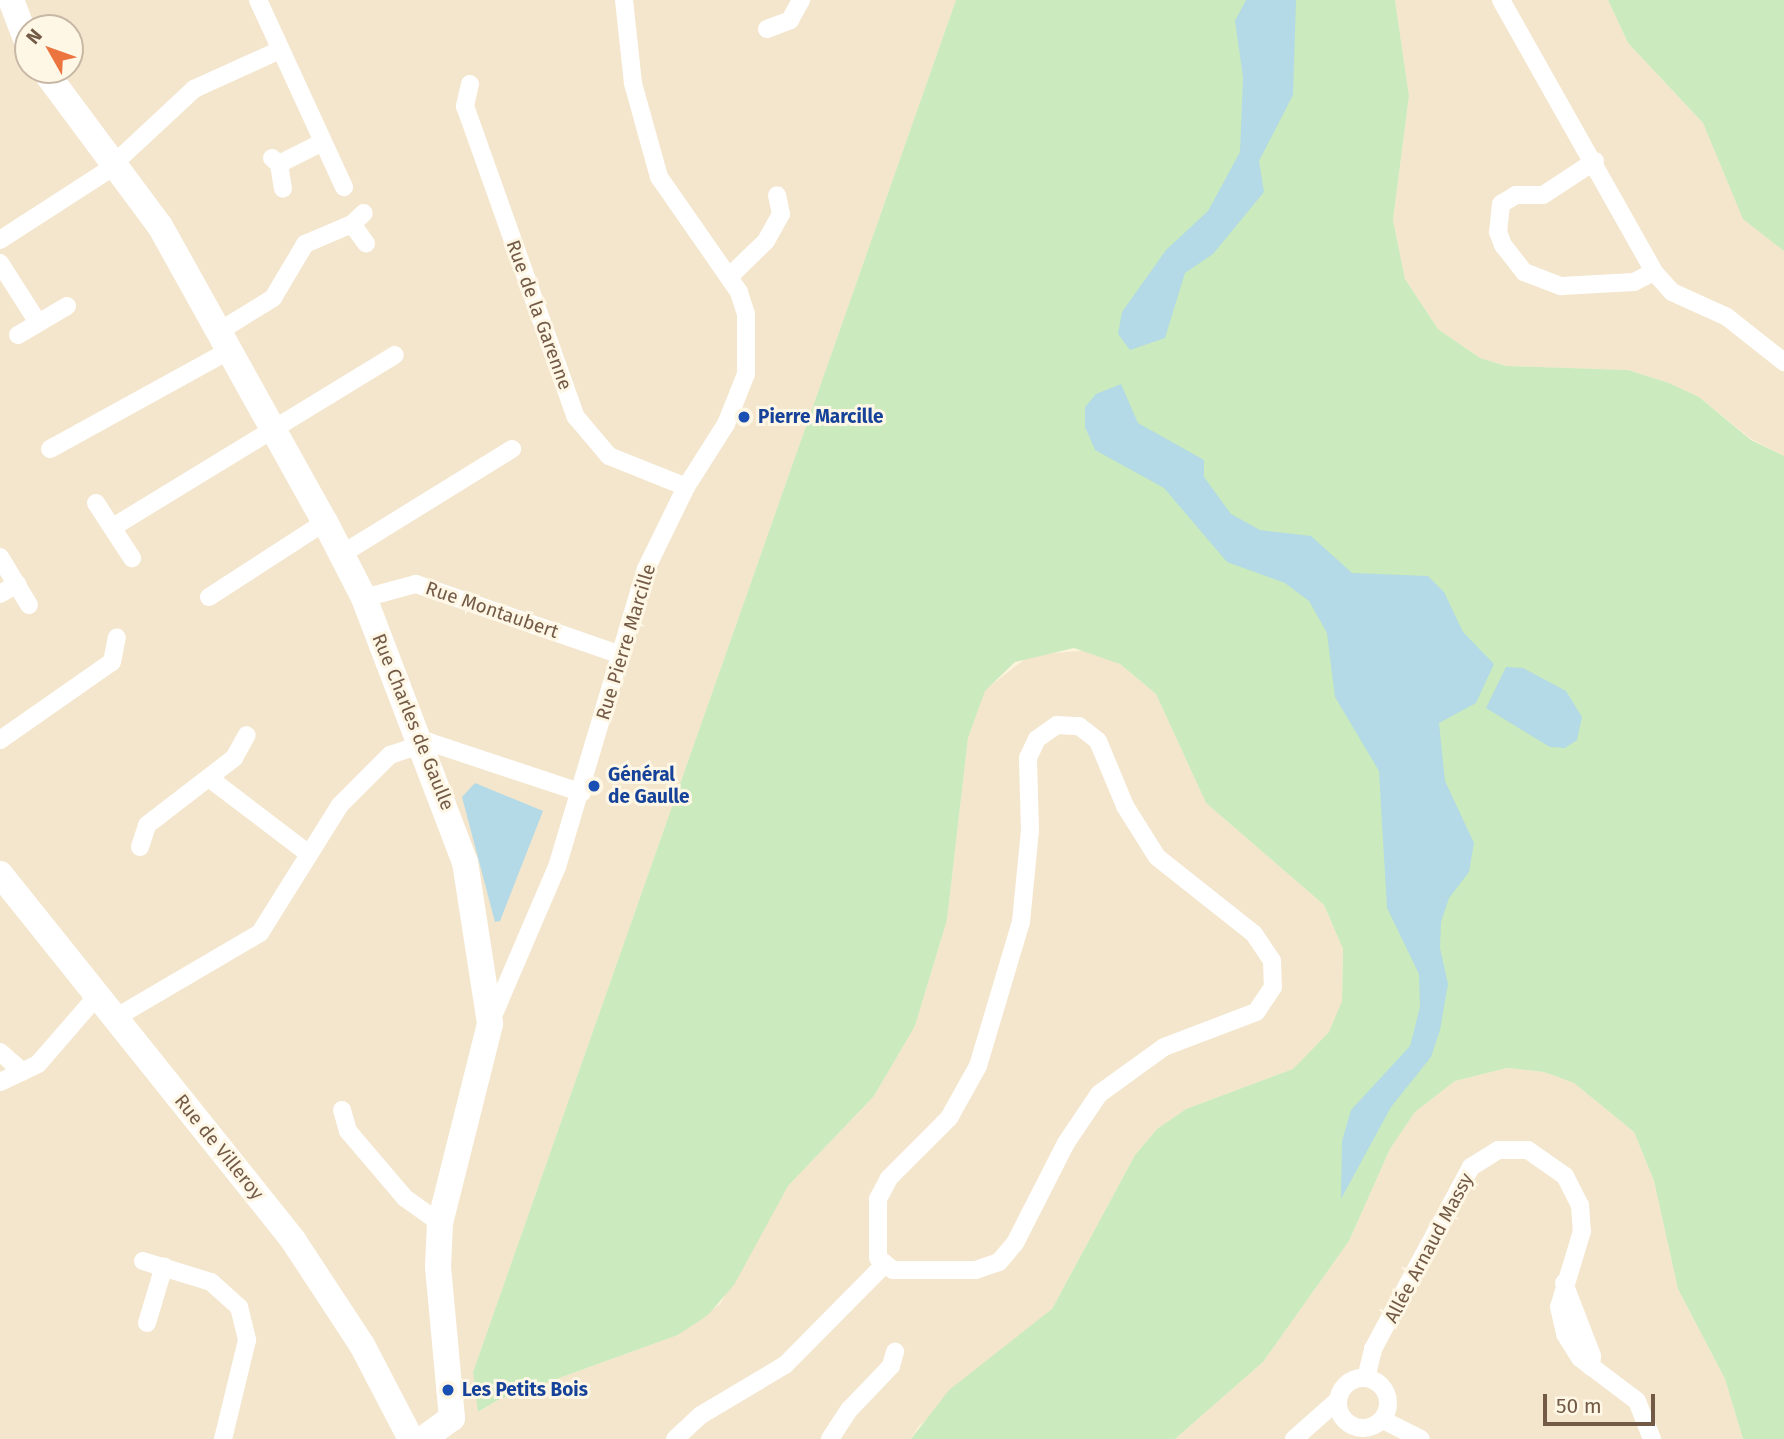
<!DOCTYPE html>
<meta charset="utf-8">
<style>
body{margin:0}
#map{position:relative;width:1784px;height:1439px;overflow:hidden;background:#fdf4de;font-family:"Fira Sans",sans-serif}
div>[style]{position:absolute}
.residential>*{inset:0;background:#f4e6cd}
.green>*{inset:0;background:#cbeabd}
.water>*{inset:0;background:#b3dae6}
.street>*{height:18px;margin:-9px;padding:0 9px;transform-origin:9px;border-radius:9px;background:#fff}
.street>.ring{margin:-9px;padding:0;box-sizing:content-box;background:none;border:18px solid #fff;border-radius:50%}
.secondary>*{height:26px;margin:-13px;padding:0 13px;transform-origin:13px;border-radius:13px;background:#fff}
.dots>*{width:19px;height:19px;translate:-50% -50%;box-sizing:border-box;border:4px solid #fff7e5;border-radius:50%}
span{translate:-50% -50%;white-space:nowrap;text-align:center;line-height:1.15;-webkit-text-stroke:6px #fff7e5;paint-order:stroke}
.street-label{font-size:19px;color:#735a46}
.transit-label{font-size:19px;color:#164399;font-weight:700}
.left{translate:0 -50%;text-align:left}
.north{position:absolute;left:14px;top:14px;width:70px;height:70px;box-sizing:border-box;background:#fff7e5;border:2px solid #c7b8a5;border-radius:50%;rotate:310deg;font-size:19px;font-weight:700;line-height:28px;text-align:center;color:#735a46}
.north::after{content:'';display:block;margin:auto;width:24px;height:32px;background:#eb743f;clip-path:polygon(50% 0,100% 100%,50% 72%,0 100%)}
.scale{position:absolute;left:1543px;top:1394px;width:112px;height:32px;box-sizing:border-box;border:4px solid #735a46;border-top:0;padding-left:9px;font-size:21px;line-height:24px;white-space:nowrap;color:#735a46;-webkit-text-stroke:5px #fff7e5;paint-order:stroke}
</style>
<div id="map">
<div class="residential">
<div style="clip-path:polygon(evenodd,0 0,956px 0,473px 1372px,479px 1412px,498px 1400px,678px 1335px,720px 1304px,788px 1186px,874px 1096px,915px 1026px,947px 920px,968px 738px,985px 690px,1030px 655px,1089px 650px,1120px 664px,1156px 694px,1206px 803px,1324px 905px,1343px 949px,1342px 1002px,1329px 1032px,1293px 1069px,1186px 1109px,1157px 1129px,1135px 1155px,1052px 1309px,918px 1427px,911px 1439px,0 1439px,0 0,28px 28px,70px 28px,70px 70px,28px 70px,28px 28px)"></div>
<div style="clip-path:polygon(1395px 0,1608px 0,1628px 43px,1703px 123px,1743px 218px,1784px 251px,1784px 456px,1751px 439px,1699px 397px,1669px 383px,1628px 370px,1506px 366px,1480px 358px,1438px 329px,1405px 279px,1393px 220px,1409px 96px)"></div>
<div style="clip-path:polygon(1507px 1068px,1544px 1072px,1574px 1083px,1634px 1132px,1654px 1181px,1678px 1289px,1725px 1379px,1743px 1439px,1175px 1439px,1263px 1362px,1349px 1241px,1390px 1149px,1415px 1112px,1455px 1081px)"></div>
</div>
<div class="green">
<div style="clip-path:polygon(956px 0,1395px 0,1409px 96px,1393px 220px,1405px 279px,1438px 329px,1480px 358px,1506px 366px,1628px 370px,1669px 383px,1699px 397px,1751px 440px,1784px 456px,1784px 1439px,1743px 1439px,1725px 1379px,1678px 1289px,1654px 1181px,1634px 1132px,1574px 1083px,1544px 1072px,1507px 1068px,1455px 1081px,1415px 1112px,1390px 1149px,1349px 1241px,1263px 1362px,1175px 1439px,911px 1439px,949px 1390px,1052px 1309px,1135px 1155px,1157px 1129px,1186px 1109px,1293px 1069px,1329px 1032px,1342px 1001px,1343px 949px,1324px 905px,1206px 803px,1156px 694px,1120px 664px,1074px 648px,1015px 662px,985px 691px,968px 738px,947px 920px,915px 1026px,874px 1096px,788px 1186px,734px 1285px,708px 1315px,678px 1335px,498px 1400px,478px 1412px,473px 1372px)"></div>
<div style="clip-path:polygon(1608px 0,1784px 0,1784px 251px,1743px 219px,1703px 123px,1628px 43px)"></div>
</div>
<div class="water">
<div style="clip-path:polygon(1246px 0,1296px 0,1293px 95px,1259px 161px,1264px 192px,1213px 254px,1185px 273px,1165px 338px,1130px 350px,1118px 334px,1122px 312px,1166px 250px,1208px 211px,1240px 152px,1243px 77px,1235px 21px)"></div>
<div style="clip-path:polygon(1121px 384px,1138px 423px,1204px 460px,1204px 477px,1231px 514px,1260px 530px,1311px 536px,1352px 573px,1428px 576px,1444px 592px,1463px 632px,1494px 664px,1476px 703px,1439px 723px,1445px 781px,1474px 843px,1469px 872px,1449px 898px,1441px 922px,1440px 948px,1448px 984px,1440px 1030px,1431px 1057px,1391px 1107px,1341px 1199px,1342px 1141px,1351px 1110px,1410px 1046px,1420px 1007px,1419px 974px,1387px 908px,1379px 771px,1335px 697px,1327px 633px,1309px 601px,1285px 583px,1227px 562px,1164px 488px,1095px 450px,1085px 427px,1085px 407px,1096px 394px)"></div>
<div style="clip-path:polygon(1506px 667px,1523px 668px,1566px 691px,1582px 717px,1577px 740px,1565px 748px,1550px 747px,1486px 708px)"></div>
<div style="clip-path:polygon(475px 783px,543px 811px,500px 921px,495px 922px,462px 797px)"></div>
</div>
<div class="street">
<div style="left:258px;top:0;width:206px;rotate:65.3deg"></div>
<div style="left:1501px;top:0;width:312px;rotate:60.6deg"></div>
<div style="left:1654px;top:272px;width:27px;rotate:48deg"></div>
<div style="left:1672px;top:292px;width:60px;rotate:24.4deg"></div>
<div style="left:1727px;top:317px;width:73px;rotate:38.3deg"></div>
<div style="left:767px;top:29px;width:25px;rotate:-21deg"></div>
<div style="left:790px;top:20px;width:23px;rotate:-61deg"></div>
<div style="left:470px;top:84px;width:23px;rotate:103deg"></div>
<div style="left:465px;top:106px;width:330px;rotate:70.4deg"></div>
<div style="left:576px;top:417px;width:51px;rotate:49.8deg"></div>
<div style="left:609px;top:456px;width:83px;rotate:21.9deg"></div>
<div style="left:272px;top:158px;width:9px;rotate:41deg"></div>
<div style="left:279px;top:164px;width:25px;rotate:81deg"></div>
<div style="left:1595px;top:161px;width:62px;rotate:146.8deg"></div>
<div style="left:1543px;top:195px;width:27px;rotate:180deg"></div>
<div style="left:1516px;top:195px;width:17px;rotate:149deg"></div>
<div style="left:1501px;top:204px;width:28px;rotate:96deg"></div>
<div style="left:1498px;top:232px;width:14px;rotate:69deg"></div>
<div style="left:1503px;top:245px;width:34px;rotate:52deg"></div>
<div style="left:1524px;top:272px;width:40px;rotate:21deg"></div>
<div style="left:1561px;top:286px;width:73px;rotate:-3.1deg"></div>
<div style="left:1634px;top:282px;width:22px;rotate:-27deg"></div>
<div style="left:279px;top:164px;width:49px;rotate:-26.6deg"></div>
<div style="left:352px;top:224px;width:24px;rotate:54deg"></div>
<div style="left:0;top:240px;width:125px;rotate:-32.9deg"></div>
<div style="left:105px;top:172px;width:122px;rotate:-43deg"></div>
<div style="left:194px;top:89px;width:94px;rotate:-24.4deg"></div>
<div style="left:0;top:263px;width:69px;rotate:57.5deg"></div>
<div style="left:731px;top:275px;width:49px;rotate:-44.2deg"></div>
<div style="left:766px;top:241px;width:31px;rotate:-61deg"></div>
<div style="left:781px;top:214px;width:19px;rotate:-102deg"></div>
<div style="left:218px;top:332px;width:65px;rotate:-31.7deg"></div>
<div style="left:273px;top:298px;width:63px;rotate:-59.3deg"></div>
<div style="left:305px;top:244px;width:51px;rotate:-23.1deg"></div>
<div style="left:352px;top:224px;width:16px;rotate:-43deg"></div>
<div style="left:18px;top:335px;width:57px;rotate:-30.6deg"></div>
<div style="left:50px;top:449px;width:203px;rotate:-28.8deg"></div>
<div style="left:96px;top:503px;width:66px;rotate:56.8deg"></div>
<div style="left:113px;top:527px;width:330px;rotate:-31.4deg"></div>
<div style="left:342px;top:554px;width:200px;rotate:-31.7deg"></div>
<div style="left:0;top:557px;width:56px;rotate:58.9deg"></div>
<div style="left:0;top:594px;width:20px;rotate:-30deg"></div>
<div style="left:209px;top:597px;width:138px;rotate:-32.9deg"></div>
<div style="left:364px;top:598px;width:54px;rotate:-15.1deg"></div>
<div style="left:416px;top:584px;width:217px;rotate:19.1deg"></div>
<div style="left:1057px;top:725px;width:22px;rotate:3deg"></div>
<div style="left:1079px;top:726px;width:24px;rotate:38deg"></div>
<div style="left:1098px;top:741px;width:70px;rotate:67.4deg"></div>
<div style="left:1125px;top:806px;width:60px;rotate:57.9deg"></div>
<div style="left:1157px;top:857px;width:124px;rotate:38.4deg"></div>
<div style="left:1254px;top:934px;width:32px;rotate:56deg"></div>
<div style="left:1272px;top:961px;width:26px;rotate:88deg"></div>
<div style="left:1273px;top:987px;width:30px;rotate:124deg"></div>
<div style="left:1256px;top:1012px;width:98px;rotate:159.2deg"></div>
<div style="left:1164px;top:1047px;width:80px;rotate:144.1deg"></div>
<div style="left:1099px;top:1094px;width:59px;rotate:124deg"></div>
<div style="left:1066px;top:1143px;width:112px;rotate:117deg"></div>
<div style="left:1015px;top:1243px;width:25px;rotate:130deg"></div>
<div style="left:999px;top:1262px;width:24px;rotate:161deg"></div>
<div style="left:976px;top:1270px;width:83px;rotate:180deg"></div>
<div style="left:893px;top:1270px;width:19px;rotate:-141deg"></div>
<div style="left:878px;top:1258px;width:59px;rotate:-90deg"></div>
<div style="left:878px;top:1199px;width:24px;rotate:-62deg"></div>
<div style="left:889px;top:1178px;width:85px;rotate:-45deg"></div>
<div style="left:949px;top:1118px;width:60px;rotate:-60.9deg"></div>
<div style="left:978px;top:1066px;width:150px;rotate:-73.4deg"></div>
<div style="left:1021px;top:922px;width:91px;rotate:-84.4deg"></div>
<div style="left:1030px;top:831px;width:73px;rotate:-91.6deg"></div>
<div style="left:1028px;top:758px;width:21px;rotate:-65deg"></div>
<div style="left:1037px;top:739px;width:24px;rotate:-35deg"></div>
<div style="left:0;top:740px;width:136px;rotate:-34.9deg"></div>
<div style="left:112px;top:662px;width:25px;rotate:-79deg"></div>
<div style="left:209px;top:778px;width:122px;rotate:37.3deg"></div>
<div style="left:140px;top:847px;width:23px;rotate:-72deg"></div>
<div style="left:147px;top:825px;width:110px;rotate:-37.6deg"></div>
<div style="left:234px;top:758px;width:26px;rotate:-61deg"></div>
<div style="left:115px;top:1018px;width:168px;rotate:-30.4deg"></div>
<div style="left:260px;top:933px;width:151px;rotate:-58deg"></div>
<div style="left:340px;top:805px;width:71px;rotate:-45deg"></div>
<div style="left:390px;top:755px;width:41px;rotate:-18.4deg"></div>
<div style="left:429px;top:742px;width:161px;rotate:18.4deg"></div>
<div style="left:490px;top:1023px;width:170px;rotate:-66.8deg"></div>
<div style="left:557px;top:867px;width:311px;rotate:-73.4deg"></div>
<div style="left:646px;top:569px;width:91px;rotate:-64deg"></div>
<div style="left:686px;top:487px;width:75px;rotate:-57.6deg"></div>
<div style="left:726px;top:424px;width:54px;rotate:-68.2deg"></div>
<div style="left:746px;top:374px;width:60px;rotate:-90deg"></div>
<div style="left:746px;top:314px;width:23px;rotate:-108deg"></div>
<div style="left:739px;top:292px;width:140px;rotate:-124.8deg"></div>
<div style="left:659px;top:177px;width:98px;rotate:-105.5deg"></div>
<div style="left:633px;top:83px;width:83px;rotate:-96.2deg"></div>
<div style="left:0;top:1052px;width:30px;rotate:41deg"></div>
<div style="left:0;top:1082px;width:42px;rotate:-25.3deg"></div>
<div style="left:38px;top:1064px;width:90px;rotate:-49.1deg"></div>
<div style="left:342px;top:1110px;width:22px;rotate:74deg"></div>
<div style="left:348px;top:1131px;width:88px;rotate:49.6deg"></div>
<div style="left:405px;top:1198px;width:43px;rotate:35.5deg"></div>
<div style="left:143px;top:1261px;width:71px;rotate:17.2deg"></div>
<div style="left:211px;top:1282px;width:38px;rotate:42deg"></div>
<div style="left:239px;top:1307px;width:34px;rotate:76deg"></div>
<div style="left:247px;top:1340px;width:102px;rotate:103.6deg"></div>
<div style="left:1564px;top:1283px;width:78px;rotate:69deg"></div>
<div style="left:1592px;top:1356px;width:11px;rotate:95deg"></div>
<div style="left:147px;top:1323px;width:59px;rotate:-73.4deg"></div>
<div class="ring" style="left:1338px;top:1378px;width:32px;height:32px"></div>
<div style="left:1366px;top:1378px;width:30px;rotate:-76deg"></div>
<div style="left:1373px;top:1349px;width:207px;rotate:-61.7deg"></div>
<div style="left:1471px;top:1167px;width:32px;rotate:-32deg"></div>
<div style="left:1498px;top:1150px;width:30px"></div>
<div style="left:1528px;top:1150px;width:45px;rotate:35.1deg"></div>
<div style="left:1565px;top:1176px;width:33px;rotate:63deg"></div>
<div style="left:1580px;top:1205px;width:26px;rotate:86deg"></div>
<div style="left:1582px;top:1231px;width:79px;rotate:106.8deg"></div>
<div style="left:1559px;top:1307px;width:28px;rotate:77deg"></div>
<div style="left:1565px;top:1334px;width:28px;rotate:58deg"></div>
<div style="left:1580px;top:1358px;width:71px;rotate:37deg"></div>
<div style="left:1637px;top:1401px;width:41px;rotate:68.5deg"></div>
<div style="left:1383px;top:1420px;width:42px;rotate:26.6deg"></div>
<div style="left:675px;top:1439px;width:35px;rotate:-43deg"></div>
<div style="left:701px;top:1415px;width:98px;rotate:-30.8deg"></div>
<div style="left:785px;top:1365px;width:139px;rotate:-45.3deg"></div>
<div style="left:830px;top:1439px;width:35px;rotate:-57deg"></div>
<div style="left:849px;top:1410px;width:61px;rotate:-46.3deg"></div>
<div style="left:891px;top:1366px;width:15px;rotate:-74deg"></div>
<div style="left:1294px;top:1439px;width:57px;rotate:-41.5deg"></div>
</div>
<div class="secondary">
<div style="left:11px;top:0;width:47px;rotate:68.9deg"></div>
<div style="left:44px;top:70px;width:194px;rotate:53.4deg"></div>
<div style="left:160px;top:226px;width:339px;rotate:60.9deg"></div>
<div style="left:325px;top:522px;width:85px;rotate:62.8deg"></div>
<div style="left:364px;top:598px;width:283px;rotate:69.1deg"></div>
<div style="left:465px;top:862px;width:164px;rotate:81.2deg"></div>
<div style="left:490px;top:1024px;width:205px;rotate:104.1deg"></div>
<div style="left:440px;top:1223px;width:44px;rotate:92.6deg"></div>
<div style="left:438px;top:1267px;width:152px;rotate:84.7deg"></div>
<div style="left:452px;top:1418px;width:36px;rotate:144deg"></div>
<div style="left:0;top:874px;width:469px;rotate:51.3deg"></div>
<div style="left:293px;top:1240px;width:126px;rotate:56.7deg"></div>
<div style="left:362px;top:1345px;width:106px;rotate:62.5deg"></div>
</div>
<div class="dots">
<div style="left:744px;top:417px;background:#1a4fb4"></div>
<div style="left:594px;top:786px;background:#1a4fb4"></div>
<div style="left:448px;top:1390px;background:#1a4fb4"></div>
</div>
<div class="street-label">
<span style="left:539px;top:315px;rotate:70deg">Rue de la Garenne</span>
<span style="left:492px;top:610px;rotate:19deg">Rue Montaubert</span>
<span style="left:626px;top:642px;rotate:-73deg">Rue Pierre Marcille</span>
<span style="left:413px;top:722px;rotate:68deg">Rue Charles de Gaulle</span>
<span style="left:219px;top:1147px;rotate:51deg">Rue de Villeroy</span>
<span style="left:1429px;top:1248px;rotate:-62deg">Allée Arnaud Massy</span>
</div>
<div class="transit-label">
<span class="left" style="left:758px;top:417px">Pierre Marcille</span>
<span class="left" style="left:608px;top:786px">Général<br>de Gaulle</span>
<span class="left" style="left:462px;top:1390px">Les Petits Bois</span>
</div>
<div class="north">N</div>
<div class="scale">50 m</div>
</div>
